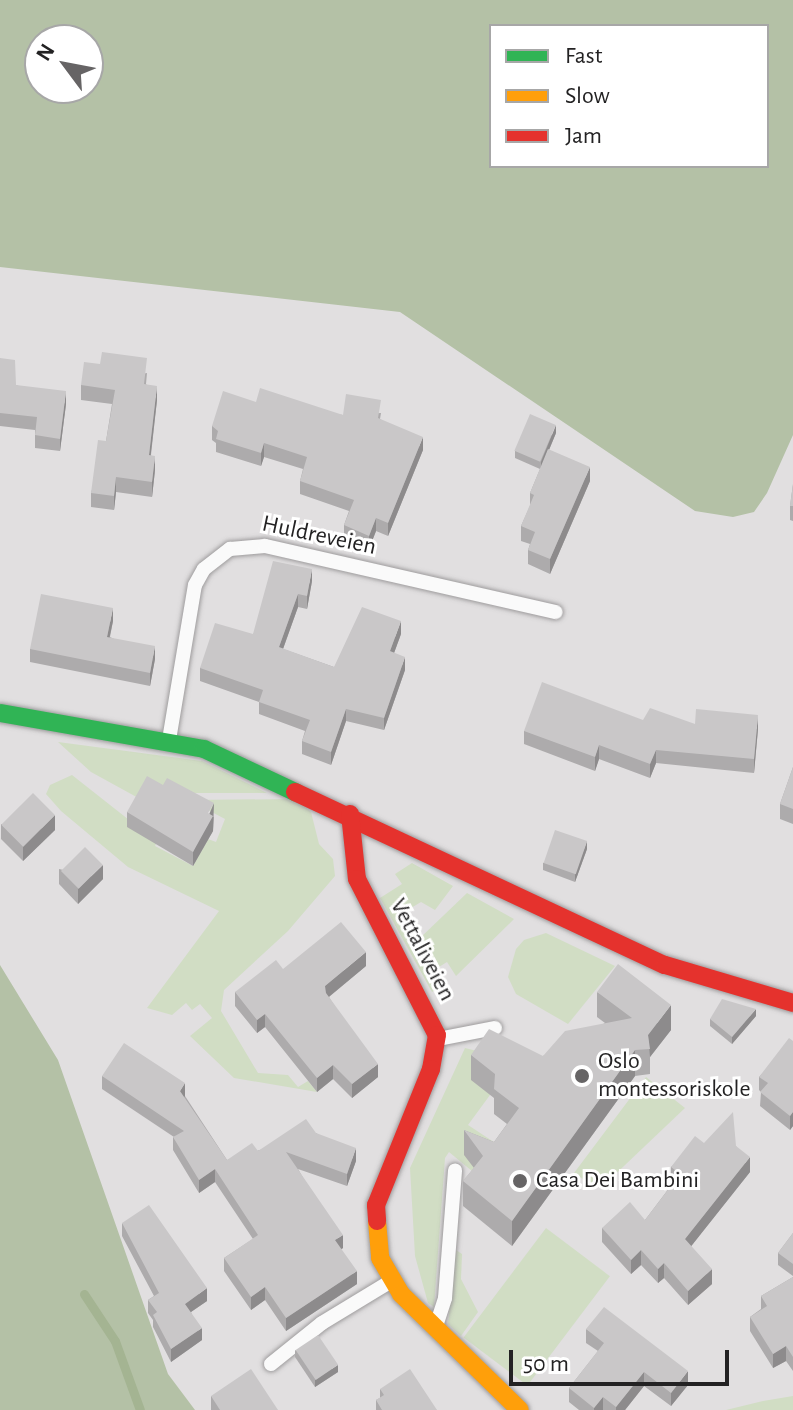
<!DOCTYPE html>
<style>
body{margin:0}
#map{position:relative;width:793px;height:1410px;overflow:hidden;background:#e1dfe0;font-family:"Alegreya Sans",sans-serif}
div>[style]{position:absolute}
.green>*{inset:0;background:#d1ddc4;transform-origin:0 0}
.forest>*{inset:0;background:#b4c1a6}
.stream>*{height:9px;margin:-4.5px;padding:0 4.5px;transform-origin:4.5px;border-radius:4.5px;background:#a4b492}
.roads{filter:drop-shadow(0 0 2px #9e9c9d) drop-shadow(0 0 2px #9e9c9d)}
.lane>*{height:14px;margin:-7px;padding:0 7px;transform-origin:7px;border-radius:7px;background:#fafafa}
.fast>*{height:18px;margin:-9px;padding:0 9px;transform-origin:9px;border-radius:9px;background:#30b455}
.slow>*{height:18px;margin:-9px;padding:0 9px;transform-origin:9px;border-radius:9px;background:#ff9f0a}
.jam>*{height:18px;margin:-9px;padding:0 9px;transform-origin:9px;border-radius:9px;background:#e5322d}
.wall>*{inset:0;background:#adabac}
.shaded-wall>*{inset:0;background:#8d8b8c}
.building>*{inset:0;background:#c9c7c8;transform-origin:0 0}
.dots>*{width:22px;height:22px;translate:-50% -50%;box-sizing:border-box;border:4px solid #fff;border-radius:50%}
span{translate:-50% -50%;white-space:nowrap;text-align:center;line-height:1.15;-webkit-text-stroke:6px #fff;paint-order:stroke}
.street-label{font-size:24px;color:#232223}
.poi-label{font-size:24px;color:#232223}
.left{translate:0 -50%;text-align:left}
.legend{position:absolute;left:489px;top:24px;width:280px;height:144px;box-sizing:border-box;background:#fff;border:2px solid #a7a7a7;margin:0;padding:10px 14px;list-style:none;font-size:24px;color:#232223}
.legend li{display:flex;align-items:center;gap:16px;height:40px}
.legend b{width:40px;border:2px solid #a7a7a7}
.north{position:absolute;left:24px;top:24px;width:80px;height:80px;box-sizing:border-box;background:#fff;border:2px solid #a7a7a7;border-radius:50%;rotate:302deg;font-size:22px;font-weight:700;line-height:32px;text-align:center;color:#232223}
.north::after{content:'';display:block;margin:auto;width:28px;height:36px;background:#666465;clip-path:polygon(50% 0,100% 100%,50% 72%,0 100%)}
.scale{position:absolute;left:509px;top:1350px;width:220px;height:36px;box-sizing:border-box;border:4px solid #232223;border-top:0;padding-left:10px;font-size:24px;line-height:28px;white-space:nowrap;color:#232223;-webkit-text-stroke:6px #fff;paint-order:stroke}
</style>
<div id="map">
<div class="green">
<div style="clip-path:polygon(58px 742px,202px 761px,267px 793px,184px 793px,142px 800px,91px 772px)"></div>
<div style="clip-path:polygon(72px 775px,157px 842px,155px 846px,193px 866px,208px 839px,216px 842px,225px 819px,189px 800px,295px 799px,311px 812px,319px 844px,333px 859px,335px 876px,288px 931px,224px 990px,221px 1011px,258px 1073px,288px 1075px,298px 1087px,308px 1081px,317px 1092px,234px 1078px,190px 1036px,212px 1018px,200px 1004px,192px 1010px,186px 1003px,172px 1015px,147px 1008px,219px 911px,128px 867px,61px 811px,46px 794px,50px 785px)"></div>
<div style="clip-path:polygon(412px 863px,453px 886px,435px 910px,421px 902px,411px 908px,406px 922px,411px 931px,417px 927px,420px 938px,467px 893px,514px 919px,456px 976px,447px 962px,434px 970px,443px 986px,432px 992px,380px 898px,402px 884px,395px 874px)"></div>
<div style="clip-path:polygon(546px 933px,615px 966px,568px 1024px,516px 994px,508px 977px,516px 949px,524px 940px)"></div>
<div style="clip-path:polygon(465px 1048px,489px 1054px,490px 1095px,468px 1125px,506px 1150px,478px 1176px,449px 1152px,445px 1158px,434px 1307px,428px 1303px,415px 1256px,410px 1168px)"></div>
<div style="clip-path:polygon(646px 1077px,685px 1108px,604px 1185px,592px 1185px,574px 1173px)"></div>
<div style="left:546px;top:1228px;width:80px;height:137px;rotate:37deg"></div>
<div style="clip-path:polygon(456px 1250px,462px 1254px,461px 1279px,478px 1312px,461px 1336px,448px 1324px)"></div>
<div style="clip-path:polygon(793px 1396px,793px 1410px,726px 1410px,763px 1401px)"></div>
</div>
<div class="forest">
<div style="clip-path:polygon(evenodd,0 0,793px 0,793px 435px,767px 493px,754px 512px,733px 517px,695px 511px,400px 312px,0 267px,0 0,491px 26px,767px 26px,767px 166px,491px 166px,491px 26px,0 0,40px 40px,88px 40px,88px 88px,40px 88px,40px 40px)"></div>
<div style="clip-path:polygon(0 965px,58px 1060px,168px 1374px,195px 1410px,0 1410px)"></div>
</div>
<div class="stream">
<div style="left:84px;top:1294px;width:56px;rotate:56.6deg"></div>
<div style="left:115px;top:1341px;width:73px;rotate:70.1deg"></div>
</div>
<div class="roads">
<div class="lane">
<div style="left:169px;top:740px;width:157px;rotate:-80.5deg"></div>
<div style="left:195px;top:585px;width:18px;rotate:-61deg"></div>
<div style="left:204px;top:569px;width:33px;rotate:-38deg"></div>
<div style="left:230px;top:549px;width:35px;rotate:-5deg"></div>
<div style="left:265px;top:546px;width:298px;rotate:12.8deg"></div>
<div style="left:438px;top:1039px;width:58px;rotate:-10.9deg"></div>
<div style="left:437px;top:1323px;width:26px;rotate:-72deg"></div>
<div style="left:445px;top:1298px;width:128px;rotate:-85.5deg"></div>
<div style="left:271px;top:1364px;width:65px;rotate:-38.8deg"></div>
<div style="left:322px;top:1323px;width:81px;rotate:-31.3deg"></div>
</div>
<div class="fast">
<div style="left:0;top:713px;width:207px;rotate:10deg"></div>
<div style="left:204px;top:749px;width:101px;rotate:25.3deg"></div>
</div>
<div class="slow">
<div style="left:377px;top:1221px;width:37px;rotate:85deg"></div>
<div style="left:380px;top:1258px;width:42px;rotate:59.7deg"></div>
<div style="left:401px;top:1294px;width:166px;rotate:44.3deg"></div>
</div>
<div class="jam">
<div style="left:295px;top:792px;width:408px;rotate:25.1deg"></div>
<div style="left:665px;top:965px;width:134px;rotate:16.5deg"></div>
<div style="left:350px;top:814px;width:65px;rotate:83.9deg"></div>
<div style="left:357px;top:879px;width:175px;rotate:62.9deg"></div>
<div style="left:437px;top:1035px;width:35px;rotate:100deg"></div>
<div style="left:431px;top:1069px;width:147px;rotate:112deg"></div>
<div style="left:376px;top:1205px;width:16px;rotate:86deg"></div>
</div>
</div>
<div class="wall">
<div style="clip-path:polygon(0 358px,16px 385px,66px 404px,60px 451px,35px 448px,35px 430px,0 426px)"></div>
<div style="clip-path:polygon(147px 373px,146px 384px,157px 400px,151px 455px,155px 470px,152px 497px,116px 492px,114px 510px,91px 507px,91px 493px,106px 441px,112px 404px,81px 400px,81px 385px)"></div>
<div style="clip-path:polygon(256px 402px,343px 415px,381px 413px,380px 419px,423px 450px,388px 536px,376px 531px,369px 549px,344px 539px,344px 525px,349px 511px,300px 494px,300px 481px,303px 469px,264px 457px,261px 466px,216px 452px,216px 443px,212px 440px,212px 426px)"></div>
<div style="clip-path:polygon(556px 433px,549px 450px,590px 481px,550px 574px,528px 564px,528px 550px,530px 544px,521px 541px,521px 526px,530px 506px,530px 493px,540px 469px,515px 458px,515px 451px)"></div>
<div style="clip-path:polygon(793px 484px,793px 521px,790px 520px,790px 506px)"></div>
<div style="clip-path:polygon(312px 581px,307px 609px,298px 607px,283px 649px,334px 667px,401px 634px,394px 653px,405px 670px,384px 730px,346px 721px,331px 765px,302px 754px,302px 741px,305px 731px,259px 714px,259px 702px,200px 681px,200px 668px,253px 634px)"></div>
<div style="clip-path:polygon(113px 621px,110px 637px,155px 659px,150px 686px,30px 662px,30px 649px)"></div>
<div style="clip-path:polygon(643px 720px,758px 729px,754px 773px,656px 763px,650px 778px,599px 759px,595px 771px,524px 744px,524px 731px)"></div>
<div style="clip-path:polygon(793px 767px,793px 824px,780px 819px,780px 804px)"></div>
<div style="clip-path:polygon(127px 812px,214px 817px,213px 831px,193px 866px,127px 827px)"></div>
<div style="clip-path:polygon(1px 824px,55px 830px,23px 861px,1px 839px)"></div>
<div style="clip-path:polygon(587px 849px,575px 882px,543px 870px,543px 863px)"></div>
<div style="clip-path:polygon(59px 869px,103px 879px,78px 904px,59px 884px)"></div>
<div style="clip-path:polygon(366px 966px,329px 997px,378px 1077px,352px 1098px,333px 1079px,317px 1092px,265px 1027px,257px 1033px,235px 1006px,235px 992px)"></div>
<div style="clip-path:polygon(597px 992px,671px 1030px,650px 1057px,650px 1074px,635px 1076px,512px 1246px,463px 1206px,463px 1181px,474px 1168px,464px 1155px,464px 1130px,494px 1142px,507px 1124px,494px 1114px,494px 1098px,471px 1080px,471px 1055px,543px 1056px,605px 1023px,597px 1017px)"></div>
<div style="clip-path:polygon(756px 1016px,732px 1044px,710px 1026px,710px 1019px)"></div>
<div style="clip-path:polygon(793px 1041px,793px 1126px,790px 1130px,760px 1106px,761px 1092px,759px 1090px,759px 1077px)"></div>
<div style="clip-path:polygon(102px 1076px,185px 1096px,227px 1160px,316px 1133px,356px 1161px,347px 1186px,298px 1169px,343px 1248px,341px 1249px,357px 1284px,286px 1331px,265px 1300px,251px 1310px,224px 1271px,224px 1258px,253px 1239px,215px 1182px,199px 1193px,173px 1150px,173px 1137px,174px 1137px,102px 1089px)"></div>
<div style="clip-path:polygon(704px 1143px,736px 1146px,750px 1172px,691px 1246px,712px 1284px,688px 1305px,664px 1278px,658px 1283px,641px 1265px,631px 1274px,602px 1242px,602px 1228px,645px 1220px,673px 1183px,671px 1181px,671px 1167px)"></div>
<div style="clip-path:polygon(122px 1223px,207px 1301px,191px 1312px,202px 1340px,171px 1362px,153px 1327px,153px 1320px,148px 1313px,148px 1300px,154px 1296px,122px 1236px)"></div>
<div style="clip-path:polygon(793px 1233px,793px 1276px,778px 1265px,778px 1253px)"></div>
<div style="clip-path:polygon(793px 1277px,793px 1371px,786px 1361px,773px 1368px,750px 1331px,750px 1317px,761px 1309px,761px 1296px)"></div>
<div style="clip-path:polygon(586px 1329px,688px 1385px,671px 1406px,644px 1386px,625px 1410px,579px 1410px,569px 1402px,569px 1388px,598px 1351px,586px 1343px)"></div>
<div style="clip-path:polygon(295px 1350px,338px 1372px,315px 1387px,295px 1357px)"></div>
<div style="clip-path:polygon(380px 1389px,437px 1410px,376px 1410px,376px 1400px,380px 1398px)"></div>
<div style="clip-path:polygon(211px 1396px,278px 1410px,211px 1410px)"></div>
</div>
<div class="shaded-wall">
<div style="clip-path:polygon(157px 386px,157px 400px,149px 469px,149px 455px)"></div>
<div style="clip-path:polygon(66px 391px,66px 404px,60px 451px,60px 439px)"></div>
<div style="clip-path:polygon(556px 425px,556px 433px,541px 469px,541px 462px)"></div>
<div style="clip-path:polygon(423px 437px,423px 450px,388px 536px,388px 523px)"></div>
<div style="clip-path:polygon(264px 443px,264px 457px,261px 466px,261px 453px)"></div>
<div style="clip-path:polygon(155px 456px,155px 470px,152px 497px,152px 482px)"></div>
<div style="clip-path:polygon(590px 467px,590px 481px,550px 574px,550px 559px)"></div>
<div style="clip-path:polygon(116px 477px,116px 492px,114px 510px,114px 496px)"></div>
<div style="clip-path:polygon(376px 518px,376px 531px,369px 549px,369px 536px)"></div>
<div style="clip-path:polygon(312px 569px,312px 581px,307px 609px,307px 596px)"></div>
<div style="clip-path:polygon(298px 594px,298px 607px,279px 660px,279px 647px)"></div>
<div style="clip-path:polygon(113px 608px,113px 621px,107px 649px,107px 637px)"></div>
<div style="clip-path:polygon(401px 621px,401px 634px,390px 664px,390px 651px)"></div>
<div style="clip-path:polygon(155px 646px,155px 659px,150px 686px,150px 673px)"></div>
<div style="clip-path:polygon(405px 657px,405px 670px,384px 730px,384px 718px)"></div>
<div style="clip-path:polygon(346px 709px,346px 721px,331px 765px,331px 752px)"></div>
<div style="clip-path:polygon(758px 715px,758px 729px,754px 773px,754px 759px)"></div>
<div style="clip-path:polygon(599px 745px,599px 759px,595px 771px,595px 757px)"></div>
<div style="clip-path:polygon(656px 750px,656px 763px,650px 778px,650px 764px)"></div>
<div style="clip-path:polygon(214px 803px,213px 831px,193px 866px,193px 852px)"></div>
<div style="clip-path:polygon(55px 815px,55px 830px,23px 861px,23px 847px)"></div>
<div style="clip-path:polygon(587px 841px,587px 849px,575px 882px,575px 874px)"></div>
<div style="clip-path:polygon(103px 865px,103px 879px,78px 904px,78px 889px)"></div>
<div style="clip-path:polygon(366px 952px,366px 966px,325px 1000px,325px 986px)"></div>
<div style="clip-path:polygon(671px 1005px,671px 1030px,650px 1057px,648px 1035px)"></div>
<div style="clip-path:polygon(756px 1009px,756px 1016px,732px 1044px,732px 1037px)"></div>
<div style="clip-path:polygon(265px 1014px,265px 1027px,257px 1033px,257px 1020px)"></div>
<div style="clip-path:polygon(635px 1050px,635px 1076px,512px 1246px,512px 1221px)"></div>
<div style="clip-path:polygon(378px 1064px,378px 1077px,352px 1098px,352px 1084px)"></div>
<div style="clip-path:polygon(333px 1065px,333px 1079px,317px 1092px,317px 1078px)"></div>
<div style="clip-path:polygon(185px 1083px,185px 1096px,180px 1103px,180px 1091px)"></div>
<div style="clip-path:polygon(793px 1112px,793px 1126px,790px 1130px,790px 1116px)"></div>
<div style="clip-path:polygon(356px 1148px,356px 1161px,347px 1186px,347px 1174px)"></div>
<div style="clip-path:polygon(750px 1157px,750px 1172px,685px 1254px,685px 1239px)"></div>
<div style="clip-path:polygon(215px 1169px,215px 1182px,199px 1193px,199px 1180px)"></div>
<div style="clip-path:polygon(343px 1235px,343px 1248px,335px 1253px,335px 1240px)"></div>
<div style="clip-path:polygon(641px 1250px,641px 1265px,631px 1274px,631px 1260px)"></div>
<div style="clip-path:polygon(664px 1263px,664px 1278px,658px 1283px,658px 1269px)"></div>
<div style="clip-path:polygon(712px 1269px,712px 1284px,688px 1305px,688px 1291px)"></div>
<div style="clip-path:polygon(357px 1271px,357px 1284px,286px 1331px,286px 1318px)"></div>
<div style="clip-path:polygon(265px 1287px,265px 1300px,251px 1310px,251px 1297px)"></div>
<div style="clip-path:polygon(207px 1288px,207px 1301px,185px 1316px,185px 1304px)"></div>
<div style="clip-path:polygon(202px 1328px,202px 1340px,171px 1362px,171px 1349px)"></div>
<div style="clip-path:polygon(786px 1346px,786px 1361px,773px 1368px,773px 1354px)"></div>
<div style="clip-path:polygon(338px 1365px,338px 1372px,315px 1387px,315px 1380px)"></div>
<div style="clip-path:polygon(688px 1371px,688px 1385px,671px 1406px,671px 1393px)"></div>
<div style="clip-path:polygon(644px 1372px,644px 1386px,625px 1410px,616px 1410px,616px 1407px)"></div>
<div style="clip-path:polygon(603px 1397px,603px 1410px,594px 1410px,594px 1408px)"></div>
</div>
<div class="building">
<div style="clip-path:polygon(102px 352px,147px 358px,144px 384px,157px 386px,149px 455px,155px 456px,152px 482px,116px 477px,114px 496px,91px 493px,98px 440px,106px 441px,115px 390px,81px 385px,84px 362px,100px 364px)"></div>
<div style="clip-path:polygon(0 358px,15px 360px,16px 385px,66px 391px,60px 439px,35px 435px,37px 417px,0 413px)"></div>
<div style="clip-path:polygon(260px 388px,343px 415px,346px 394px,381px 400px,378px 418px,423px 437px,388px 523px,376px 518px,369px 536px,344px 525px,354px 500px,300px 481px,307px 457px,264px 443px,261px 453px,216px 439px,218px 431px,212px 426px,223px 391px,256px 402px)"></div>
<div style="left:530px;top:414px;width:28px;height:40px;rotate:23deg"></div>
<div style="clip-path:polygon(548px 449px,590px 467px,550px 559px,528px 550px,535px 532px,521px 526px,534px 495px,530px 493px)"></div>
<div style="clip-path:polygon(793px 484px,793px 506px,790px 506px)"></div>
<div style="clip-path:polygon(273px 561px,312px 569px,307px 596px,298px 594px,279px 647px,334px 667px,362px 607px,401px 621px,390px 651px,405px 657px,384px 718px,346px 709px,331px 752px,302px 741px,310px 720px,259px 702px,263px 690px,200px 668px,215px 623px,253px 634px)"></div>
<div style="clip-path:polygon(41px 594px,113px 608px,107px 637px,155px 646px,150px 673px,30px 649px)"></div>
<div style="clip-path:polygon(542px 682px,643px 720px,650px 708px,695px 724px,696px 709px,758px 715px,754px 759px,656px 750px,650px 764px,599px 745px,595px 757px,524px 731px)"></div>
<div style="clip-path:polygon(793px 767px,793px 809px,780px 804px)"></div>
<div style="clip-path:polygon(147px 776px,163px 785px,167px 778px,214px 803px,208px 813px,213px 816px,193px 852px,127px 812px)"></div>
<div style="left:33px;top:793px;width:31px;height:45px;rotate:45deg"></div>
<div style="left:555px;top:830px;width:34px;height:35px;rotate:19deg"></div>
<div style="left:85px;top:847px;width:25px;height:34px;rotate:45deg"></div>
<div style="clip-path:polygon(341px 922px,366px 952px,325px 986px,326px 993px,378px 1064px,352px 1084px,333px 1065px,317px 1078px,265px 1014px,257px 1020px,235px 992px,276px 960px,283px 969px)"></div>
<div style="clip-path:polygon(618px 964px,671px 1005px,648px 1035px,650px 1049px,635px 1050px,512px 1221px,463px 1181px,483px 1156px,464px 1130px,494px 1142px,519px 1108px,494px 1089px,495px 1074px,471px 1055px,489px 1029px,543px 1056px,565px 1031px,632px 1018px,597px 992px)"></div>
<div style="clip-path:polygon(722px 999px,756px 1009px,732px 1037px,710px 1019px)"></div>
<div style="clip-path:polygon(789px 1038px,793px 1041px,793px 1112px,790px 1116px,760px 1092px,768px 1083px,759px 1077px)"></div>
<div style="clip-path:polygon(124px 1043px,185px 1083px,180px 1091px,227px 1160px,252px 1143px,258px 1151px,306px 1119px,316px 1133px,356px 1148px,347px 1174px,286px 1152px,343px 1235px,335px 1240px,357px 1271px,286px 1318px,265px 1287px,251px 1297px,224px 1258px,258px 1235px,215px 1169px,199px 1180px,173px 1137px,184px 1131px,102px 1076px)"></div>
<div style="clip-path:polygon(733px 1112px,736px 1146px,750px 1157px,685px 1239px,712px 1269px,688px 1291px,664px 1263px,658px 1269px,641px 1250px,631px 1260px,602px 1228px,630px 1202px,645px 1220px,680px 1174px,671px 1167px,695px 1136px,704px 1143px)"></div>
<div style="clip-path:polygon(149px 1205px,207px 1288px,185px 1304px,202px 1328px,171px 1349px,153px 1315px,157px 1312px,148px 1300px,159px 1293px,122px 1223px)"></div>
<div style="clip-path:polygon(793px 1233px,793px 1264px,778px 1253px)"></div>
<div style="clip-path:polygon(793px 1277px,793px 1357px,786px 1346px,773px 1354px,750px 1317px,767px 1306px,761px 1296px)"></div>
<div style="clip-path:polygon(604px 1307px,688px 1371px,671px 1393px,644px 1372px,616px 1407px,603px 1397px,594px 1408px,569px 1388px,604px 1343px,586px 1329px)"></div>
<div style="left:318px;top:1335px;width:36px;height:27px;rotate:56deg"></div>
<div style="clip-path:polygon(251px 1369px,278px 1410px,220px 1410px,211px 1396px)"></div>
<div style="clip-path:polygon(410px 1369px,437px 1410px,382px 1410px,376px 1400px,384px 1395px,380px 1389px)"></div>
</div>
<div class="dots">
<div style="left:582px;top:1076px;background:#666465"></div>
<div style="left:520px;top:1181px;background:#666465"></div>
</div>
<div class="street-label">
<span style="left:319px;top:536px;rotate:12deg">Huldreveien</span>
<span style="left:422px;top:950px;rotate:62deg">Vettaliveien</span>
</div>
<div class="poi-label">
<span class="left" style="left:598px;top:1076px">Oslo<br>montessoriskole</span>
<span class="left" style="left:536px;top:1181px">Casa Dei Bambini</span>
</div>
<ul class="legend">
<li><b style="height:10px;background:#30b455"></b>Fast</li>
<li><b style="height:10px;background:#ff9f0a"></b>Slow</li>
<li><b style="height:10px;background:#e5322d"></b>Jam</li>
</ul>
<div class="north">N</div>
<div class="scale">50 m</div>
</div>
